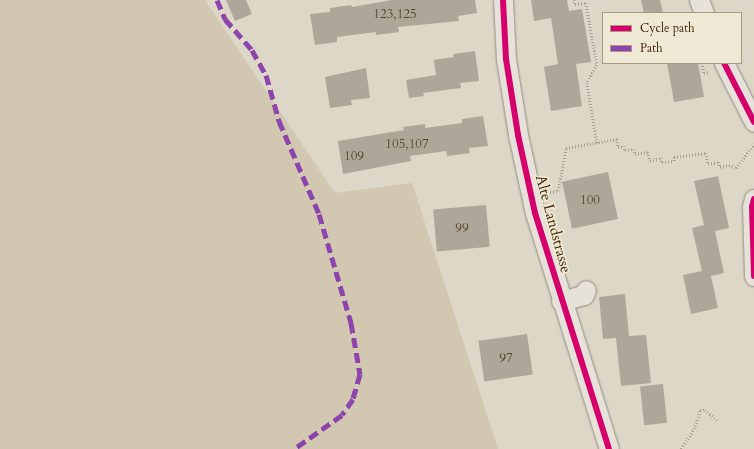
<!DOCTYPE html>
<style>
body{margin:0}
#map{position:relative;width:754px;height:449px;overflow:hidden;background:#ddd7c8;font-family:Cardo,serif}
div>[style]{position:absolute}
.green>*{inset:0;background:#d2c8b1}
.building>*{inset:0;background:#ada79a;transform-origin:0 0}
.path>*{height:2.5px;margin-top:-1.25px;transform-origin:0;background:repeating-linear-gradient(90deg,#a5a096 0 1px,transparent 0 3px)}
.roads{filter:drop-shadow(0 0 1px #928c7f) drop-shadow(0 0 1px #928c7f)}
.minor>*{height:19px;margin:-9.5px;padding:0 9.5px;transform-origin:9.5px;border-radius:9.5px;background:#e6e2da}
.quiet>*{height:5px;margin-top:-2.5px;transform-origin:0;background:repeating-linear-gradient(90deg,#8e44ad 0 10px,transparent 0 15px)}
.cycleway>*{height:6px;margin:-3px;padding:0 3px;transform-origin:3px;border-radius:3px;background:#d6006c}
span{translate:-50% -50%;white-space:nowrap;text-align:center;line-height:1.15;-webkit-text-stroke:3.5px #efe8d5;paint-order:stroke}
.number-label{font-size:13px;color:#58462a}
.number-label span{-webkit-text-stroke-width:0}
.street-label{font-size:15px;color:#3c2604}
.legend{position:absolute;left:602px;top:12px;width:140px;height:52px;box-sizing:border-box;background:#efe8d5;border:1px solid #a79a81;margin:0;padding:5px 7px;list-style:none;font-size:12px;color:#3c2604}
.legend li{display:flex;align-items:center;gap:8px;height:20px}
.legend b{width:20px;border:1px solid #a79a81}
</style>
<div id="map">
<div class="green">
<div style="clip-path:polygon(0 0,205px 0,335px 193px,412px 183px,498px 449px,0 449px)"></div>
</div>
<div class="building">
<div style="clip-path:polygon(226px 0,246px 0,252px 14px,235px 21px)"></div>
<div style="clip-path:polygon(392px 0,475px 0,477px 13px,458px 16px,459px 21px,398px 27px,399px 32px,376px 35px,376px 32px,337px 37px,337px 42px,315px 45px,310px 14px,330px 12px,330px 8px,351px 5px,352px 7px)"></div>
<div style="clip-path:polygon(531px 0,567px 0,569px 11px,582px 9px,591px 62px,576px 64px,582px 106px,551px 111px,544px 67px,558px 64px,551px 18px,534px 21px)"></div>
<div style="clip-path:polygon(641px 0,660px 0,663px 13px,644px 13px)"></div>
<div style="clip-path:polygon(475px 51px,479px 81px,460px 83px,461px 88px,423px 93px,424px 96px,409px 98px,406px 80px,436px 75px,434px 60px,454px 57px,453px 54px)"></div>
<div style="clip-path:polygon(667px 63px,698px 63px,704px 97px,674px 102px)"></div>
<div style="clip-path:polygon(366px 68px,370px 98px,351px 100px,352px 105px,330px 108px,325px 77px)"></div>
<div style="clip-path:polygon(483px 116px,488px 146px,469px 148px,470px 153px,447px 156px,446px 151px,410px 156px,411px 161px,343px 174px,338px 141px,404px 130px,403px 127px,425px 124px,425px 128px,462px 123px,462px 119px)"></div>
<div style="left:608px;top:172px;width:48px;height:47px;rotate:78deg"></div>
<div style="clip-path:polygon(718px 176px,729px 228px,715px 231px,724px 273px,711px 276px,718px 308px,691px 314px,683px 275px,702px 271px,692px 228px,704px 225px,694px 181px)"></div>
<div style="left:486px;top:205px;width:42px;height:53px;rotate:85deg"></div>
<div style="clip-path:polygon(625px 294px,629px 336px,646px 335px,651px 383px,621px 386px,616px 338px,603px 339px,599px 297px)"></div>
<div style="left:527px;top:334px;width:41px;height:49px;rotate:82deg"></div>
<div style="left:663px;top:384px;width:39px;height:23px;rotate:84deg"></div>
</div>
<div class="path">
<div style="left:574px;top:0;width:4px;rotate:76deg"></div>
<div style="left:575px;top:4px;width:11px;rotate:-5deg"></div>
<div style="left:586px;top:3px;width:63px;rotate:79.9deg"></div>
<div style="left:597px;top:65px;width:21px;rotate:119deg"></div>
<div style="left:587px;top:83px;width:61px;rotate:80.5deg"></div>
<div style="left:702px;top:63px;width:10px;rotate:79deg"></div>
<div style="left:704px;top:73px;width:5px;rotate:-11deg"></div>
<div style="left:550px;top:192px;width:8px;rotate:-7deg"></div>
<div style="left:558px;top:191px;width:44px;rotate:-79.5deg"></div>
<div style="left:566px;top:148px;width:52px;rotate:-10deg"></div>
<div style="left:617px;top:139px;width:8px;rotate:83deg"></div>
<div style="left:618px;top:147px;width:6px;rotate:-9deg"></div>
<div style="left:624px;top:146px;width:4px;rotate:76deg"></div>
<div style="left:625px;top:150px;width:9px;rotate:-6deg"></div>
<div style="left:634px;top:149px;width:5px;rotate:79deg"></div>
<div style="left:635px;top:154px;width:13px;rotate:-9deg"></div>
<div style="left:648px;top:152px;width:9px;rotate:77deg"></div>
<div style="left:650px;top:161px;width:11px;rotate:-15deg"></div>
<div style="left:661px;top:158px;width:4px;rotate:76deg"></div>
<div style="left:662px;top:162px;width:12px;rotate:-5deg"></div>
<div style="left:674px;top:161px;width:4px;rotate:-90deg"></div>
<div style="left:674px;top:157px;width:32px;rotate:-7deg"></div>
<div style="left:706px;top:153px;width:11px;rotate:80deg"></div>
<div style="left:708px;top:164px;width:11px;rotate:-10deg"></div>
<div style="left:719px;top:162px;width:5px;rotate:79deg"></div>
<div style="left:720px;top:167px;width:9px;rotate:-13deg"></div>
<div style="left:729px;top:165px;width:8px;rotate:23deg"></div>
<div style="left:736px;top:168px;width:30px;rotate:-53deg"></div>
<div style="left:681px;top:449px;width:24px;rotate:-57deg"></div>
<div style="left:694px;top:429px;width:20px;rotate:-72deg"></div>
<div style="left:700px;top:410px;width:5px"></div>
<div style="left:705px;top:410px;width:17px;rotate:40deg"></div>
</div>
<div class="roads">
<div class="minor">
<div style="left:503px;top:0;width:59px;rotate:87.1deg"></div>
<div style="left:506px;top:59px;width:77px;rotate:81deg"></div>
<div style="left:518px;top:135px;width:80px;rotate:77.7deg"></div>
<div style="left:535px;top:213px;width:247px;rotate:72.6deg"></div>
<div style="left:699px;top:0;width:14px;rotate:69deg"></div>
<div style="left:724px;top:63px;width:66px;rotate:63deg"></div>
<div style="left:754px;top:199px;width:8px;rotate:104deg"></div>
<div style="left:752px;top:207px;width:69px;rotate:88.3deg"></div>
<div style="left:561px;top:301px;width:24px;rotate:-15deg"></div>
<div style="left:584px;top:295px;width:5px;rotate:-68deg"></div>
</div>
</div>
<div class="quiet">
<div style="left:217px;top:0;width:21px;rotate:67deg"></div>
<div style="left:225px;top:19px;width:41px;rotate:48.9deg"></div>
<div style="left:252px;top:50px;width:29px;rotate:61deg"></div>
<div style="left:266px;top:75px;width:48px;rotate:74.2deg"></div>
<div style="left:279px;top:121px;width:101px;rotate:66.7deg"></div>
<div style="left:319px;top:214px;width:114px;rotate:73.6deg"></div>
<div style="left:351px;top:323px;width:52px;rotate:80deg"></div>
<div style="left:360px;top:374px;width:26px;rotate:106deg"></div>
<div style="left:353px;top:399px;width:19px;rotate:125deg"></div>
<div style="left:342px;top:415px;width:59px;rotate:144.7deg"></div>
</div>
<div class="cycleway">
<div style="left:503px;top:0;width:59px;rotate:87.1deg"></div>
<div style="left:506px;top:59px;width:77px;rotate:81deg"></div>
<div style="left:518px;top:135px;width:80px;rotate:77.7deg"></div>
<div style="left:535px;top:213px;width:247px;rotate:72.6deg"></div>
<div style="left:724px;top:63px;width:66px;rotate:63deg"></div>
<div style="left:754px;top:199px;width:8px;rotate:104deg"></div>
<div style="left:752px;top:207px;width:69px;rotate:88.3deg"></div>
</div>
<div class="number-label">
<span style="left:395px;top:14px">123,125</span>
<span style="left:407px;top:144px">105,107</span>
<span style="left:354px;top:156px">109</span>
<span style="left:590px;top:200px">100</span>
<span style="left:462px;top:228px">99</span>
<span style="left:506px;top:358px">97</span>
</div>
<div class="street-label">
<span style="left:553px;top:224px;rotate:75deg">Alte Landstrasse</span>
</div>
<ul class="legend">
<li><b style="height:5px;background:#d6006c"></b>Cycle path</li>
<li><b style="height:5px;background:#8e44ad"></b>Path</li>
</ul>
</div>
